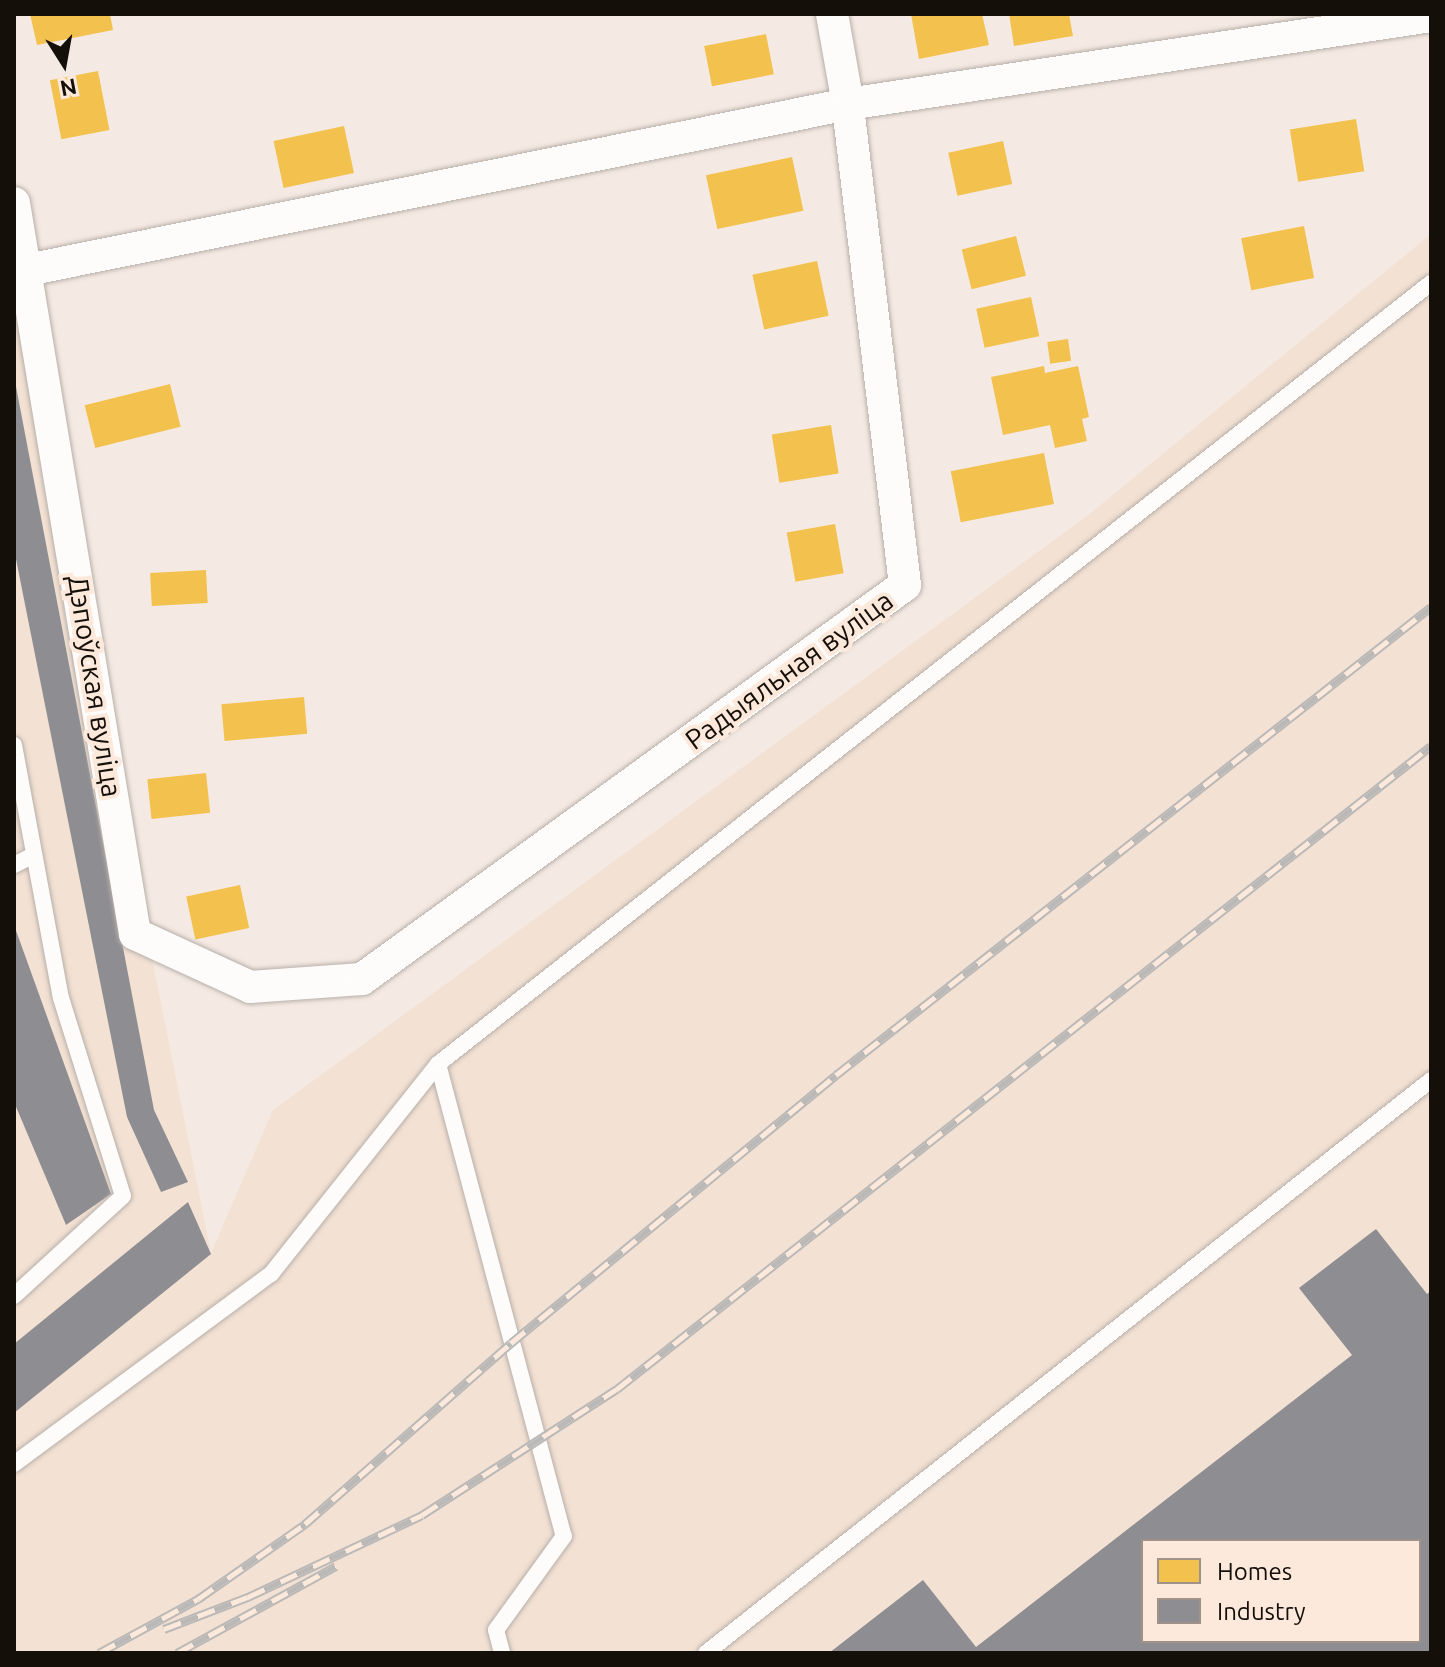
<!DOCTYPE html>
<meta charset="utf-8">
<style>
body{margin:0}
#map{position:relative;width:1445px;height:1667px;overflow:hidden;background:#f5eae3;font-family:Ubuntu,sans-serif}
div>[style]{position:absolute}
.built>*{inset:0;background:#f3e1d3}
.homes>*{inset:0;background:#f2c14e;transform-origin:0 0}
.industry>*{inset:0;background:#8d8d92}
.roads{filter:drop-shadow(0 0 2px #b7afa9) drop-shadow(0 0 2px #b7afa9)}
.service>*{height:16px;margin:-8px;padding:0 8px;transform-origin:8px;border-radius:8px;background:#fefcfb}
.minor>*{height:32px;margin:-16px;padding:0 16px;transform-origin:16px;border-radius:16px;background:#fefcfb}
.rail>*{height:9px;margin-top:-4.5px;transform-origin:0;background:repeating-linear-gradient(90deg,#fce9dc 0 18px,#bbb9b7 0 36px);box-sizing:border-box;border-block:2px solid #bbb9b7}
span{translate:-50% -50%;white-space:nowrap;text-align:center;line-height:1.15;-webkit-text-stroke:8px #fce9dc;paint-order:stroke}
.street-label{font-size:28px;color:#150f0a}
.frame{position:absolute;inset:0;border:16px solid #150f0a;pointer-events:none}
.legend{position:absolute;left:1141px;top:1539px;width:280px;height:104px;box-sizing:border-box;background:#fce9dc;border:2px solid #a09288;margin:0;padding:10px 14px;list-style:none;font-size:24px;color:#150f0a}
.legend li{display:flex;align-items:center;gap:16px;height:40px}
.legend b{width:40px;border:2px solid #a09288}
.north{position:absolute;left:24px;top:24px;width:80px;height:80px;-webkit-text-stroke:6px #fce9dc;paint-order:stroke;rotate:169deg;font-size:22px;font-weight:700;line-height:32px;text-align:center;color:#150f0a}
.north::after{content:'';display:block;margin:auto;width:28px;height:36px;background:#150f0a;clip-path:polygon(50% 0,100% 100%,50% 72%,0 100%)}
</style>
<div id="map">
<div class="built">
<div style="clip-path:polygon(evenodd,1431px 234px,1431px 1653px,14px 1653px,14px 269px,211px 1253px,273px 1110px,1087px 516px,1431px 234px,1143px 1541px,1419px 1541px,1419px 1641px,1143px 1641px,1143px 1541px)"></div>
</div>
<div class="homes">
<div style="clip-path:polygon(30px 14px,110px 14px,113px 30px,37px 45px)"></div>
<div style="clip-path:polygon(911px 14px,982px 14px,989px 45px,919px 59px)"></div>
<div style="clip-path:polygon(1009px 14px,1069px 14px,1073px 36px,1014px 46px)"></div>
<div style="left:766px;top:34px;width:41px;height:63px;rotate:79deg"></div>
<div style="left:98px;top:71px;width:60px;height:49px;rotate:79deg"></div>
<div style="left:1356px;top:119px;width:53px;height:67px;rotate:81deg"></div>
<div style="left:344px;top:126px;width:48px;height:72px;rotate:78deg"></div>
<div style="left:1003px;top:141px;width:44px;height:56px;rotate:78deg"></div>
<div style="left:792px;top:157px;width:55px;height:88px;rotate:78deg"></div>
<div style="left:1304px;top:226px;width:53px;height:64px;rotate:79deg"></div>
<div style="left:1016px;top:236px;width:41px;height:56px;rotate:76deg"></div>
<div style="left:817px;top:261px;width:56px;height:66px;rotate:78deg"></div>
<div style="left:1031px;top:297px;width:40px;height:56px;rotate:78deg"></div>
<div style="left:1068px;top:339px;width:22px;height:21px;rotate:82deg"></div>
<div style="clip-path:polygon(1044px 366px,1045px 373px,1078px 366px,1089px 417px,1082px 419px,1087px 441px,1055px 448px,1050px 425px,1003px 435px,991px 377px)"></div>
<div style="left:170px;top:384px;width:44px;height:88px;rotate:76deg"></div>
<div style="left:831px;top:425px;width:49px;height:60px;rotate:81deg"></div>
<div style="left:1044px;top:453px;width:52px;height:95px;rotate:79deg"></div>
<div style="left:835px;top:524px;width:50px;height:49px;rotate:80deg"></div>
<div style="left:206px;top:570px;width:33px;height:56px;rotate:87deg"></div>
<div style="left:304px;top:697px;width:37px;height:83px;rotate:85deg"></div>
<div style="left:206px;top:773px;width:40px;height:59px;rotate:84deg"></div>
<div style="left:240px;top:885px;width:44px;height:55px;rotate:78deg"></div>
</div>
<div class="industry">
<div style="clip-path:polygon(14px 376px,154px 1110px,188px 1182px,161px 1192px,127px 1117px,14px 549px)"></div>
<div style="clip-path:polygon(14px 925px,111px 1194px,66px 1225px,14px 1102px)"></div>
<div style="clip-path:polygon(188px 1202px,211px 1254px,14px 1413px,14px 1344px)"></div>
<div style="clip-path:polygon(evenodd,1376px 1229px,1427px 1294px,1431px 1291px,1431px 1653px,829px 1653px,923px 1580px,976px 1647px,1352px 1355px,1299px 1288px,1376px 1229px,1143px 1541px,1419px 1541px,1419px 1641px,1143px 1641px,1143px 1541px)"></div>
</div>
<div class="roads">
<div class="service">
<div style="left:14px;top:745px;width:257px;rotate:79.5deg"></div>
<div style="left:61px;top:998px;width:207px;rotate:72.6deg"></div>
<div style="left:123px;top:1196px;width:148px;rotate:137.5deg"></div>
<div style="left:14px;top:865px;width:22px;rotate:-27deg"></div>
<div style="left:438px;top:1064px;width:489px;rotate:75.1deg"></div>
<div style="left:564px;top:1536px;width:116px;rotate:125.9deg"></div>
<div style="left:496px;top:1630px;width:24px;rotate:75deg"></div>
<div style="left:14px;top:1464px;width:320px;rotate:-36.5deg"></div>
<div style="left:271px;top:1274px;width:268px;rotate:-51.5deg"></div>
<div style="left:438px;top:1064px;width:1263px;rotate:-38.19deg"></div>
<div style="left:706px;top:1653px;width:924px;rotate:-38.32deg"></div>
</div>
<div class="minor">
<div style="left:14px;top:203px;width:741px;rotate:80.6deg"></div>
<div style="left:135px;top:934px;width:127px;rotate:24.7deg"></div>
<div style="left:250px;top:987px;width:112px;rotate:-4.1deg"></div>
<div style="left:362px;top:979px;width:671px;rotate:-35.96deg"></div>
<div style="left:905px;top:585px;width:484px;rotate:-96.8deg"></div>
<div style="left:848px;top:104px;width:91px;rotate:-100.1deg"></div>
<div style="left:27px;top:270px;width:838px;rotate:-11.43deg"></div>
<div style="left:848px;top:104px;width:590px;rotate:-8.58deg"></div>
</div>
</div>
<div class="rail">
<div style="left:164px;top:1629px;width:90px;rotate:-20.9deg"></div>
<div style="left:248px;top:1597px;width:192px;rotate:-25.2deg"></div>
<div style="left:422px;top:1515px;width:232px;rotate:-32.9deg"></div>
<div style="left:617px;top:1389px;width:1037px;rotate:-38.31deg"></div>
<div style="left:99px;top:1653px;width:113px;rotate:-28.6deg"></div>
<div style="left:198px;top:1599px;width:131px;rotate:-35deg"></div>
<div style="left:305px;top:1524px;width:274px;rotate:-41.3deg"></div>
<div style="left:511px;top:1343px;width:421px;rotate:-39.5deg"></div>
<div style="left:836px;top:1075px;width:757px;rotate:-38.19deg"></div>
<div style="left:177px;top:1653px;width:181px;rotate:-28.7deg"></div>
</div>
<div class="street-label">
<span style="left:789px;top:670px;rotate:-36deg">Радыяльная вуліца</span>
<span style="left:95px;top:686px;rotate:81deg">Дэпоўская вуліца</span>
</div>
<div class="frame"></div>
<ul class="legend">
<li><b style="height:22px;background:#f2c14e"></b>Homes</li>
<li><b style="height:22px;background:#8d8d92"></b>Industry</li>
</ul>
<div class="north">N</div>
</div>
